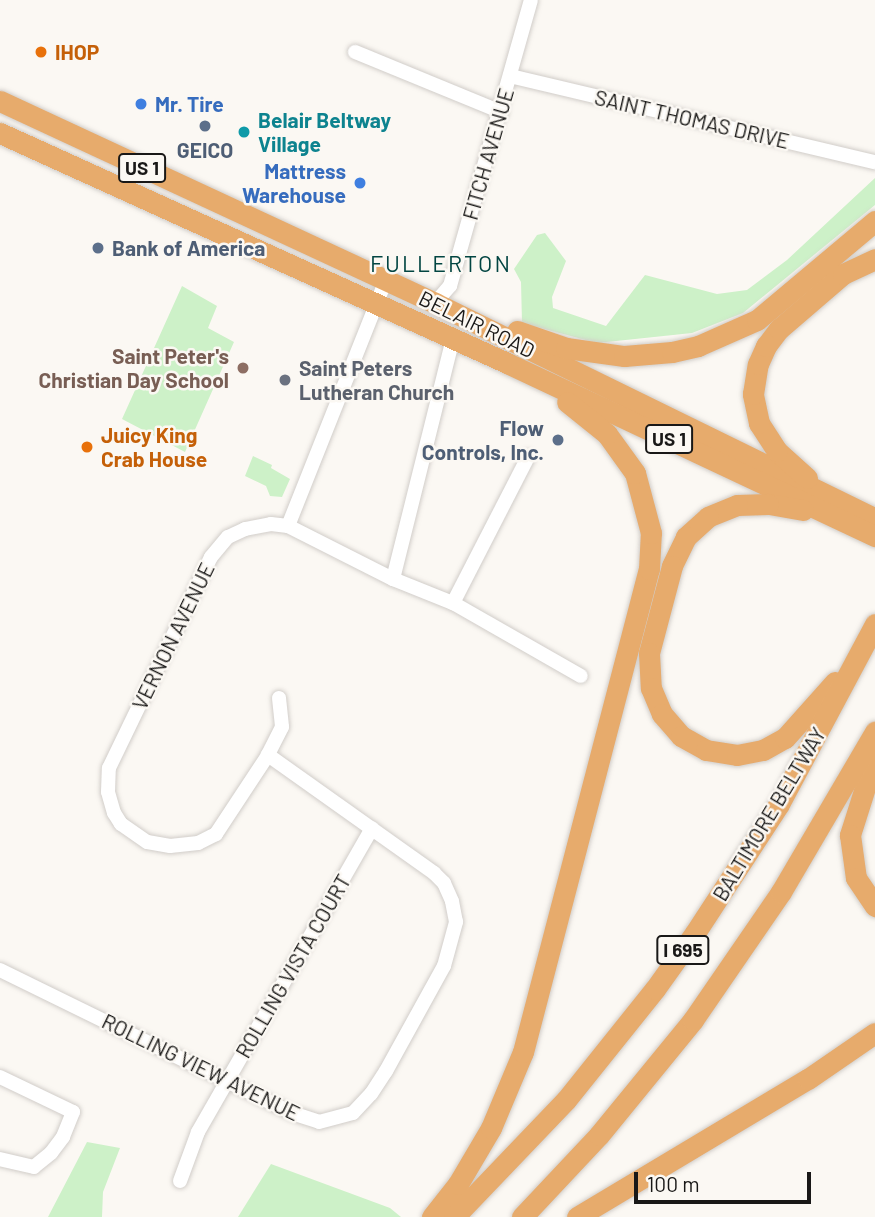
<!DOCTYPE html>
<style>
body{margin:0}
#map{position:relative;width:875px;height:1217px;overflow:hidden;background:#fbf8f3;font-family:Barlow,sans-serif}
div>[style]{position:absolute}
.green>*{inset:0;background:#cdf1c8}
.roads{filter:drop-shadow(0 0 2px #d1cdc9) drop-shadow(0 0 2px #d1cdc9)}
.minor>*{height:14px;margin:-7px;padding:0 7px;transform-origin:7px;border-radius:7px;background:#fff}
.highway>*{height:21px;margin:-10.5px;padding:0 10.5px;transform-origin:10.5px;border-radius:10.5px;background:#e7ab6c}
.dots>*{width:19px;height:19px;translate:-50% -50%;box-sizing:border-box;border:4px solid #fbf8f3;border-radius:50%}
span{translate:-50% -50%;white-space:nowrap;text-align:center;line-height:1.15;-webkit-text-stroke:5px #fbf8f3;paint-order:stroke}
.shield-label span{padding:2px 5px;background:#fbf8f3;border:2px solid;border-radius:5px;-webkit-text-stroke-width:0}
.shield-label{font-size:19px;color:#191817;font-weight:700}
.food-label{font-size:21px;color:#c56008;font-weight:700}
.left{translate:0 -50%;text-align:left}
.shop-label{font-size:21px;color:#366cbe;font-weight:700}
.right{translate:-100% -50%;text-align:right}
.street-label{font-size:21px;color:#191817}
.culture-label{font-size:21px;color:#0d838f;font-weight:700}
.service-label{font-size:21px;color:#4e5e75;font-weight:700}
.education-label{font-size:21px;color:#785e54;font-weight:700}
.worship-label{font-size:21px;color:#5b616d;font-weight:700}
.neighbourhood-label{font-size:23px;color:#024542;letter-spacing:2px}
.scale{position:absolute;left:634px;top:1172px;width:177px;height:32px;box-sizing:border-box;border:4px solid #191817;border-top:0;padding-left:9px;font-size:21px;line-height:24px;white-space:nowrap;color:#191817;-webkit-text-stroke:5px #fbf8f3;paint-order:stroke}
</style>
<div id="map">
<div class="green">
<div style="clip-path:polygon(875px 178px,875px 205px,743px 313px,692px 333px,597px 343px,522px 323px,521px 282px,514px 269px,537px 235px,545px 233px,566px 261px,552px 297px,553px 308px,606px 326px,645px 275px,717px 294px,747px 290px,787px 260px)"></div>
<div style="clip-path:polygon(182px 286px,217px 306px,208px 328px,234px 342px,185px 452px,122px 419px)"></div>
<div style="clip-path:polygon(253px 456px,272px 465px,271px 468px,290px 479px,282px 497px,270px 496px,266px 486px,245px 476px)"></div>
<div style="clip-path:polygon(87px 1142px,120px 1148px,103px 1192px,102px 1217px,48px 1217px)"></div>
<div style="clip-path:polygon(271px 1164px,390px 1208px,401px 1217px,238px 1217px)"></div>
</div>
<div class="roads">
<div class="minor">
<div style="left:355px;top:52px;width:158px;rotate:22.3deg"></div>
<div style="left:510px;top:76px;width:375px;rotate:13.3deg"></div>
<div style="left:435px;top:303px;width:23px;rotate:-49deg"></div>
<div style="left:450px;top:286px;width:297px;rotate:-74.2deg"></div>
<div style="left:288px;top:526px;width:265px;rotate:-68.3deg"></div>
<div style="left:393px;top:579px;width:247px;rotate:-76deg"></div>
<div style="left:453px;top:603px;width:164px;rotate:-62.8deg"></div>
<div style="left:279px;top:698px;width:29px;rotate:84deg"></div>
<div style="left:282px;top:727px;width:31px;rotate:117deg"></div>
<div style="left:268px;top:755px;width:95px;rotate:123.4deg"></div>
<div style="left:216px;top:834px;width:20px;rotate:153deg"></div>
<div style="left:198px;top:843px;width:28px;rotate:174deg"></div>
<div style="left:170px;top:846px;width:23px;rotate:-170deg"></div>
<div style="left:147px;top:842px;width:32px;rotate:-145deg"></div>
<div style="left:121px;top:824px;width:13px;rotate:-122deg"></div>
<div style="left:114px;top:813px;width:22px;rotate:-106deg"></div>
<div style="left:108px;top:792px;width:24px;rotate:-88deg"></div>
<div style="left:109px;top:768px;width:234px;rotate:-64.2deg"></div>
<div style="left:211px;top:557px;width:26px;rotate:-50deg"></div>
<div style="left:228px;top:537px;width:19px;rotate:-25deg"></div>
<div style="left:245px;top:529px;width:26px;rotate:-11deg"></div>
<div style="left:271px;top:524px;width:17px;rotate:7deg"></div>
<div style="left:288px;top:526px;width:118px;rotate:26.8deg"></div>
<div style="left:393px;top:579px;width:65px;rotate:21.8deg"></div>
<div style="left:453px;top:603px;width:147px;rotate:29.7deg"></div>
<div style="left:0;top:970px;width:325px;rotate:26.1deg"></div>
<div style="left:292px;top:1113px;width:28px;rotate:18deg"></div>
<div style="left:319px;top:1122px;width:35px;rotate:-15deg"></div>
<div style="left:353px;top:1113px;width:26px;rotate:-47deg"></div>
<div style="left:371px;top:1094px;width:27px;rotate:-57deg"></div>
<div style="left:386px;top:1071px;width:120px;rotate:-61.1deg"></div>
<div style="left:444px;top:966px;width:46px;rotate:-74.7deg"></div>
<div style="left:456px;top:922px;width:21px;rotate:-101deg"></div>
<div style="left:452px;top:901px;width:20px;rotate:-114deg"></div>
<div style="left:444px;top:883px;width:14px;rotate:-135deg"></div>
<div style="left:434px;top:873px;width:204px;rotate:-144.6deg"></div>
<div style="left:0;top:1077px;width:81px;rotate:25.6deg"></div>
<div style="left:73px;top:1112px;width:27px;rotate:112deg"></div>
<div style="left:63px;top:1137px;width:20px;rotate:127deg"></div>
<div style="left:51px;top:1153px;width:22px;rotate:141deg"></div>
<div style="left:34px;top:1167px;width:35px;rotate:-167deg"></div>
<div style="left:180px;top:1181px;width:52px;rotate:-69.8deg"></div>
<div style="left:198px;top:1132px;width:350px;rotate:-60.2deg"></div>
</div>
<div class="highway">
<div style="left:0;top:101px;width:480px;rotate:24.9deg"></div>
<div style="left:435px;top:303px;width:490px;rotate:26.1deg"></div>
<div style="left:0;top:133px;width:557px;rotate:24.4deg"></div>
<div style="left:507px;top:363px;width:407px;rotate:25.2deg"></div>
<div style="left:517px;top:331px;width:52px;rotate:19.1deg"></div>
<div style="left:566px;top:348px;width:59px;rotate:7.9deg"></div>
<div style="left:624px;top:356px;width:48px;rotate:-4.8deg"></div>
<div style="left:672px;top:352px;width:27px;rotate:-13deg"></div>
<div style="left:698px;top:346px;width:64px;rotate:-23.8deg"></div>
<div style="left:757px;top:320px;width:154px;rotate:-40deg"></div>
<div style="left:807px;top:478px;width:40px;rotate:-138deg"></div>
<div style="left:777px;top:451px;width:33px;rotate:-123deg"></div>
<div style="left:759px;top:423px;width:30px;rotate:-102deg"></div>
<div style="left:753px;top:394px;width:30px;rotate:-81deg"></div>
<div style="left:758px;top:364px;width:20px;rotate:-66deg"></div>
<div style="left:766px;top:346px;width:21px;rotate:-53deg"></div>
<div style="left:779px;top:329px;width:84px;rotate:-40.7deg"></div>
<div style="left:843px;top:274px;width:35px;rotate:-25deg"></div>
<div style="left:803px;top:510px;width:36px;rotate:-170deg"></div>
<div style="left:768px;top:504px;width:31px;rotate:178deg"></div>
<div style="left:737px;top:505px;width:31px;rotate:158deg"></div>
<div style="left:708px;top:517px;width:30px;rotate:138deg"></div>
<div style="left:686px;top:537px;width:32px;rotate:116deg"></div>
<div style="left:672px;top:566px;width:90px;rotate:104.8deg"></div>
<div style="left:649px;top:653px;width:35px;rotate:87deg"></div>
<div style="left:651px;top:688px;width:28px;rotate:67deg"></div>
<div style="left:662px;top:714px;width:29px;rotate:49deg"></div>
<div style="left:681px;top:736px;width:29px;rotate:29deg"></div>
<div style="left:706px;top:750px;width:31px;rotate:9deg"></div>
<div style="left:737px;top:755px;width:26px;rotate:-11deg"></div>
<div style="left:763px;top:750px;width:25px;rotate:-29deg"></div>
<div style="left:785px;top:738px;width:75px;rotate:-48.2deg"></div>
<div style="left:875px;top:756px;width:83px;rotate:107.6deg"></div>
<div style="left:850px;top:835px;width:43px;rotate:82.1deg"></div>
<div style="left:856px;top:878px;width:34px;rotate:56deg"></div>
<div style="left:432px;top:1217px;width:42px;rotate:-51.8deg"></div>
<div style="left:458px;top:1184px;width:65px;rotate:-59.5deg"></div>
<div style="left:491px;top:1128px;width:82px;rotate:-67.2deg"></div>
<div style="left:523px;top:1052px;width:499px;rotate:-75.4deg"></div>
<div style="left:649px;top:569px;width:36px;rotate:-87deg"></div>
<div style="left:651px;top:533px;width:62px;rotate:-104.9deg"></div>
<div style="left:635px;top:473px;width:48px;rotate:-125.7deg"></div>
<div style="left:607px;top:434px;width:51px;rotate:-141.3deg"></div>
<div style="left:454px;top:1217px;width:162px;rotate:-46.3deg"></div>
<div style="left:566px;top:1100px;width:142px;rotate:-51.3deg"></div>
<div style="left:655px;top:989px;width:69px;rotate:-54.5deg"></div>
<div style="left:695px;top:933px;width:154px;rotate:-56.9deg"></div>
<div style="left:779px;top:804px;width:204px;rotate:-61.9deg"></div>
<div style="left:522px;top:1217px;width:112px;rotate:-46.8deg"></div>
<div style="left:599px;top:1135px;width:149px;rotate:-50.7deg"></div>
<div style="left:693px;top:1020px;width:155px;rotate:-55.5deg"></div>
<div style="left:781px;top:892px;width:186px;rotate:-59.6deg"></div>
<div style="left:577px;top:1217px;width:269px;rotate:-30.9deg"></div>
<div style="left:808px;top:1079px;width:81px;rotate:-34.5deg"></div>
</div>
</div>
<div class="dots">
<div style="left:41px;top:52px;background:#e8710a"></div>
<div style="left:141px;top:104px;background:#3f7fe0"></div>
<div style="left:205px;top:126px;background:#5c6f8a"></div>
<div style="left:244px;top:132px;background:#0f9aa8"></div>
<div style="left:360px;top:183px;background:#3f7fe0"></div>
<div style="left:98px;top:248px;background:#5c6f8a"></div>
<div style="left:243px;top:368px;background:#8d6e63"></div>
<div style="left:285px;top:380px;background:#6b7280"></div>
<div style="left:558px;top:440px;background:#5c6f8a"></div>
<div style="left:87px;top:447px;background:#e8710a"></div>
</div>
<div class="shield-label">
<span style="left:142px;top:168px">US 1</span>
<span style="left:669px;top:439px">US 1</span>
<span style="left:683px;top:950px">I 695</span>
</div>
<div class="food-label">
<span class="left" style="left:55px;top:52px">IHOP</span>
<span class="left" style="left:101px;top:447px">Juicy King<br>Crab House</span>
</div>
<div class="shop-label">
<span class="left" style="left:155px;top:104px">Mr. Tire</span>
<span class="right" style="left:346px;top:183px">Mattress<br>Warehouse</span>
</div>
<div class="street-label">
<span style="left:692px;top:119px;rotate:13deg">SAINT THOMAS DRIVE</span>
<span style="left:488px;top:154px;rotate:-74deg">FITCH AVENUE</span>
<span style="left:477px;top:324px;rotate:26deg">BELAIR ROAD</span>
<span style="left:173px;top:636px;rotate:-64deg">VERNON AVENUE</span>
<span style="left:769px;top:814px;rotate:-59deg">BALTIMORE BELTWAY</span>
<span style="left:293px;top:966px;rotate:-60deg">ROLLING VISTA COURT</span>
<span style="left:201px;top:1067px;rotate:26deg">ROLLING VIEW AVENUE</span>
</div>
<div class="culture-label">
<span class="left" style="left:258px;top:132px">Belair Beltway<br>Village</span>
</div>
<div class="service-label">
<span style="left:205px;top:150px">GEICO</span>
<span class="left" style="left:112px;top:248px">Bank of America</span>
<span class="right" style="left:544px;top:440px">Flow<br>Controls, Inc.</span>
</div>
<div class="education-label">
<span class="right" style="left:229px;top:368px">Saint Peter's<br>Christian Day School</span>
</div>
<div class="worship-label">
<span class="left" style="left:299px;top:380px">Saint Peters<br>Lutheran Church</span>
</div>
<div class="neighbourhood-label">
<span style="left:441px;top:263px">FULLERTON</span>
</div>
<div class="scale">100 m</div>
</div>
